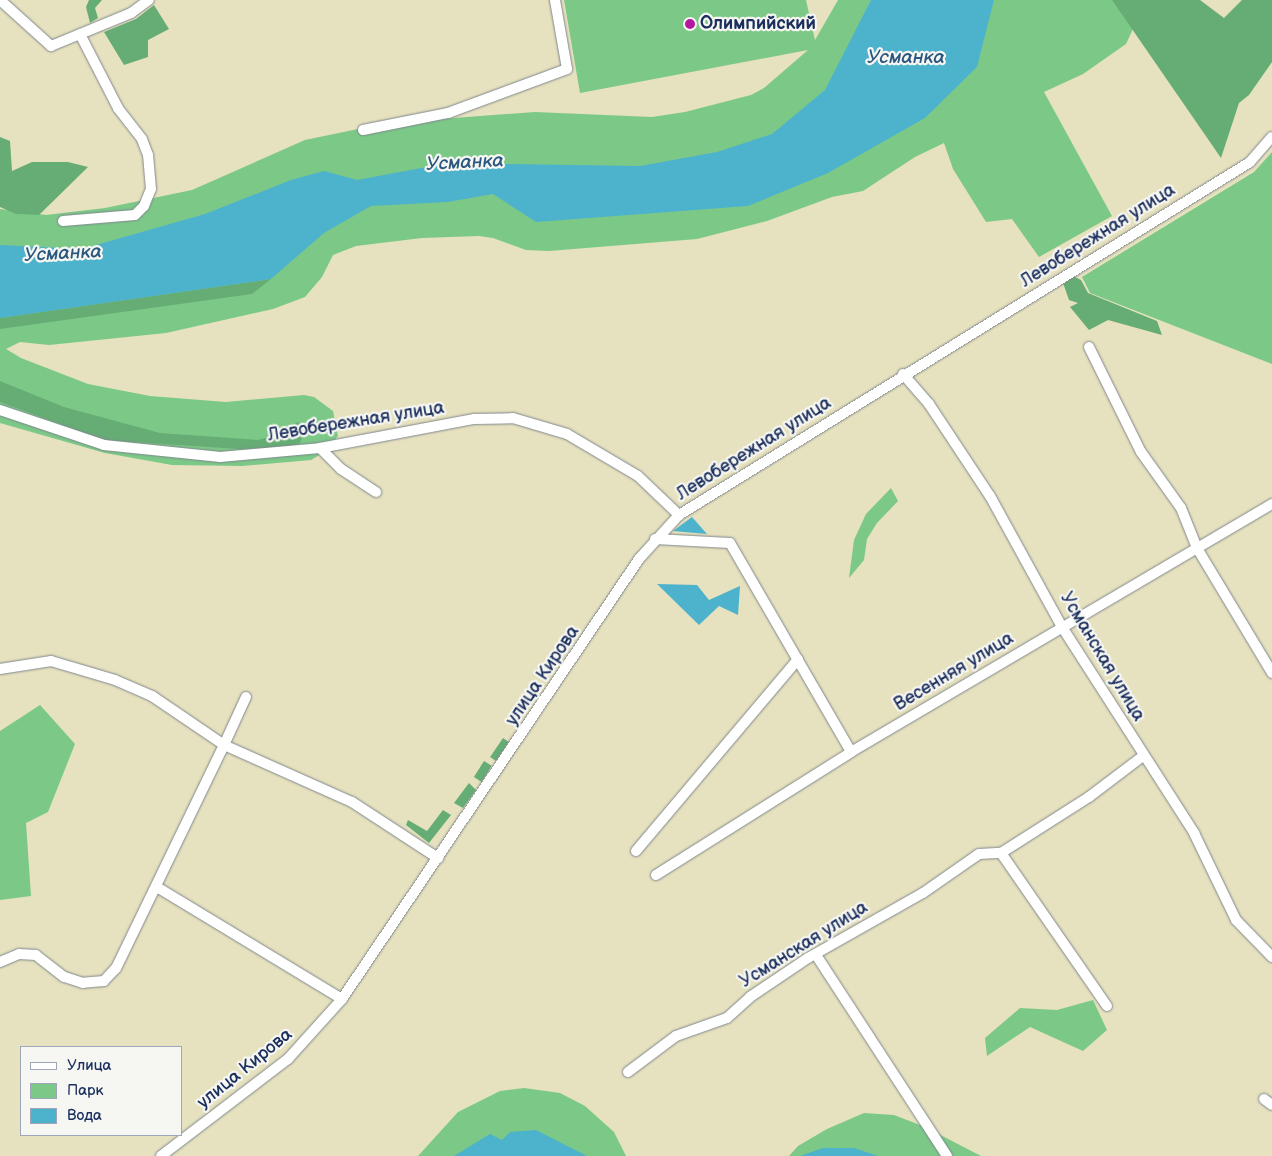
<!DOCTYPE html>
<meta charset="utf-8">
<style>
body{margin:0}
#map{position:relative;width:1272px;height:1156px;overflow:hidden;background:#e6e1be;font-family:"Balsamiq Sans",sans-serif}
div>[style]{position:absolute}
.green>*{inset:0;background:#7cc987}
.forest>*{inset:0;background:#65ad74;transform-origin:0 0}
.water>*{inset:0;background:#4db3cc}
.roads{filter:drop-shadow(0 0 1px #80888e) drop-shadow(0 0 1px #80888e)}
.minor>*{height:10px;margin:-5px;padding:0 5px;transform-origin:5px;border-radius:5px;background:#fff}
.dots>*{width:14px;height:14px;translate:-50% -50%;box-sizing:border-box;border:2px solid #f6f6f2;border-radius:50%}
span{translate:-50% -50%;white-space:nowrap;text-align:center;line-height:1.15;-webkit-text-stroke:4.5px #f6f6f2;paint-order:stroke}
.poi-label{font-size:18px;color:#1b2f5e;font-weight:700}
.left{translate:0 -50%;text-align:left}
.street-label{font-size:18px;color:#1b2f5e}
.water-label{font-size:19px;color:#2a577f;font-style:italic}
.legend{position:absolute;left:20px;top:1046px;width:162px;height:90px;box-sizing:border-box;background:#f6f6f2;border:1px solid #9ea6b7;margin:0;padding:6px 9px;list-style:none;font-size:15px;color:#1b2f5e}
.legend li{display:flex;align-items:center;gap:10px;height:25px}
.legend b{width:25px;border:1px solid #9ea6b7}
</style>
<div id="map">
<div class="green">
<div style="clip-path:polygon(564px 0,806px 0,815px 40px,838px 0,1136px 0,1138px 18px,1126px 44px,1083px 74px,1044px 92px,1112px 216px,1039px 257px,1012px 219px,986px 222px,953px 169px,944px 143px,915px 157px,863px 191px,832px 197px,767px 221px,697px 239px,549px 251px,526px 250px,493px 238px,479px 236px,422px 238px,356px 246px,333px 255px,322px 277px,305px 297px,273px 309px,166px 333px,49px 345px,20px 342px,6px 349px,21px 358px,88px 384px,150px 396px,226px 402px,304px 395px,314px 397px,333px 411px,338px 436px,326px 451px,311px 460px,242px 466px,172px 465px,105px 453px,0 423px,0 209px,46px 215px,105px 208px,192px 190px,305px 140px,387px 123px,535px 112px,652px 117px,685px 112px,751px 95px,764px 88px,808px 50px,580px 93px)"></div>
<div style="clip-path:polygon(1272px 152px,1272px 364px,1090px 293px,1082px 277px,1254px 172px)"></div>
<div style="clip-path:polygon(891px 488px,898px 501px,877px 523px,867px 539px,864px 560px,849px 578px,854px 540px,866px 514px)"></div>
<div style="clip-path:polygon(40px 705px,75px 744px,48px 812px,26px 823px,31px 896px,0 900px,0 731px)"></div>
<div style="clip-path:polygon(1093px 1000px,1107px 1030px,1083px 1051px,1030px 1027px,987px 1056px,985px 1038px,1020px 1008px,1057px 1010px)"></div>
<div style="clip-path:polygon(524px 1088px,560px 1093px,585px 1106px,614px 1132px,626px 1156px,418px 1156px,458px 1112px,500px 1091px)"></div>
<div style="clip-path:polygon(864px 1113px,894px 1115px,925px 1127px,981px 1156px,789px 1156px,798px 1146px,827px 1129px)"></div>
</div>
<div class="forest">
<div style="clip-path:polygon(89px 0,102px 0,95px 8px,98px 18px,90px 23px,86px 7px)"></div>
<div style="clip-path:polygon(1112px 0,1200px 0,1224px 18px,1242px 0,1272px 0,1272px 62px,1249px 95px,1239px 103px,1221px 158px)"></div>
<div style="clip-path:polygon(154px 5px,169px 29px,148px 40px,148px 57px,124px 65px,104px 32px,136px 19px)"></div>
<div style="clip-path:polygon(0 137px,10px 141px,12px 171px,32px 162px,68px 162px,88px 167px,39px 215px,16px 214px,0 207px)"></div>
<div style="clip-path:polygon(1071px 275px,1081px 280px,1088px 293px,1157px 321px,1162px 335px,1108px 320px,1089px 330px,1070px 307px,1078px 303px,1069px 300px,1062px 280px)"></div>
<div style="clip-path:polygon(271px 279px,252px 294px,0 329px,0 318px)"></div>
<div style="clip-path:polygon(0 381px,64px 407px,160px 433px,258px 440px,280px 434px,298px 422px,306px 426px,300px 443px,282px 448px,238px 449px,104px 440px,0 402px)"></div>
<div style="left:503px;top:738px;width:7px;height:23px;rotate:34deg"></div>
<div style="left:484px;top:761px;width:9px;height:19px;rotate:32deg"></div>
<div style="clip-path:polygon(469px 783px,476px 790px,463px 808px,454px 803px)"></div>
<div style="clip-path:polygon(443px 810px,451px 815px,429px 843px,406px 825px,408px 820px,427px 831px)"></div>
</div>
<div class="water">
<div style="clip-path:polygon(871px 0,994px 0,977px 67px,925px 118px,828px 173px,748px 206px,536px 222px,493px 194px,448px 202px,371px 206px,324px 233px,271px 279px,0 318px,0 245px,82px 249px,205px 214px,291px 180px,324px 171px,357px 180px,448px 163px,640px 166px,717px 152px,772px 134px,825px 90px)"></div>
<div style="clip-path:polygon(692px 517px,707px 534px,673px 531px)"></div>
<div style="clip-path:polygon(657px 584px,697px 585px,709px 600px,740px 586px,738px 615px,719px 606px,699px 625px)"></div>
<div style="clip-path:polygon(536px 1130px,587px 1156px,454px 1156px,490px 1134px,502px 1140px,510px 1132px)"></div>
<div style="clip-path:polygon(823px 1148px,854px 1148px,878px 1156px,800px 1156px)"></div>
</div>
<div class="roads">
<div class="minor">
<div style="left:0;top:0;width:69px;rotate:42deg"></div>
<div style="left:51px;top:46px;width:87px;rotate:-22.4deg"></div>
<div style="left:131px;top:13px;width:22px;rotate:-36deg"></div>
<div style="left:363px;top:130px;width:87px;rotate:-11.3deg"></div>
<div style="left:448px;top:113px;width:127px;rotate:-20.3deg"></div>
<div style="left:567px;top:69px;width:70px;rotate:-99.9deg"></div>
<div style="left:63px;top:221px;width:72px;rotate:-4.8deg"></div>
<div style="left:135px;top:215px;width:13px;rotate:-45deg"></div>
<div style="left:144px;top:206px;width:18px;rotate:-68deg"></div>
<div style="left:151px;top:189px;width:34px;rotate:-95deg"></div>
<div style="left:148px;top:155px;width:17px;rotate:-111deg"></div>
<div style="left:142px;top:139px;width:39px;rotate:-128deg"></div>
<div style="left:118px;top:108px;width:83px;rotate:-117.2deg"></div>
<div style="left:1089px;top:347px;width:117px;rotate:63.7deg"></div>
<div style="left:1141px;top:452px;width:69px;rotate:54.5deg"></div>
<div style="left:1181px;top:508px;width:43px;rotate:68.2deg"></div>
<div style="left:1197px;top:548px;width:146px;rotate:59deg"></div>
<div style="left:903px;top:374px;width:40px;rotate:49deg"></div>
<div style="left:929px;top:404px;width:110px;rotate:56.5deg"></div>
<div style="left:990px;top:496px;width:149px;rotate:61.2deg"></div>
<div style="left:1062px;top:627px;width:245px;rotate:57.3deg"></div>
<div style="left:1194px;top:833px;width:97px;rotate:64.2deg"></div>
<div style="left:1236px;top:920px;width:52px;rotate:45.8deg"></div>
<div style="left:0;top:410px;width:110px;rotate:18.6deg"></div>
<div style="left:104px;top:445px;width:117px;rotate:5.9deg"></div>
<div style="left:220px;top:457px;width:100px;rotate:-5.1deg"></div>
<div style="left:320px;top:448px;width:157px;rotate:-10.7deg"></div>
<div style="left:474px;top:419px;width:39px;rotate:-1deg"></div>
<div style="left:513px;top:418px;width:56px;rotate:16.5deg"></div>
<div style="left:567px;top:434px;width:82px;rotate:30.6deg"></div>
<div style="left:638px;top:476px;width:57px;rotate:43.6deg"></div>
<div style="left:679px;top:515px;width:671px;rotate:-31.72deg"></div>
<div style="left:1250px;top:162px;width:33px;rotate:-49deg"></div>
<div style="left:320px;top:448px;width:30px;rotate:45deg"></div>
<div style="left:341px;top:469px;width:42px;rotate:33.3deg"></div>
<div style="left:655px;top:539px;width:75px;rotate:3.1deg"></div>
<div style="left:730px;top:543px;width:241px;rotate:59.9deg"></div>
<div style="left:0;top:669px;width:52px;rotate:-8.9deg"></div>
<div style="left:51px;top:661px;width:67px;rotate:16.5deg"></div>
<div style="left:115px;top:680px;width:40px;rotate:23.4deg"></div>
<div style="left:152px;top:696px;width:87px;rotate:34.2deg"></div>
<div style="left:224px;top:745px;width:248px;rotate:115.8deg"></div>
<div style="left:116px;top:968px;width:18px;rotate:133deg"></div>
<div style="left:104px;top:981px;width:21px;rotate:175deg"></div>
<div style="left:83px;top:983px;width:20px;rotate:-162deg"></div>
<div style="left:64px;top:977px;width:36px;rotate:-142deg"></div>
<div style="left:36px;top:955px;width:17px;rotate:-177deg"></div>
<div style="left:19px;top:954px;width:21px;rotate:157deg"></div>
<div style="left:246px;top:697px;width:53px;rotate:114.6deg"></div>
<div style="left:224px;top:745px;width:140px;rotate:24deg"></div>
<div style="left:352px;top:802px;width:103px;rotate:33.1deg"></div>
<div style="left:636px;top:851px;width:251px;rotate:-49.8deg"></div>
<div style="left:656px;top:875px;width:231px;rotate:-32.2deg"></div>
<div style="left:851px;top:752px;width:489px;rotate:-30.5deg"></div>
<div style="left:157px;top:887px;width:216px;rotate:31.2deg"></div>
<div style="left:816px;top:955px;width:240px;rotate:56.9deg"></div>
<div style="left:1107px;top:1006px;width:186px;rotate:-124.7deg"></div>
<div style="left:1001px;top:853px;width:104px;rotate:-32.5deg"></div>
<div style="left:1089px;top:797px;width:68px;rotate:-37.2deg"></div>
<div style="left:628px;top:1072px;width:60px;rotate:-36.9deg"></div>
<div style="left:676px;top:1036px;width:54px;rotate:-19.4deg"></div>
<div style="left:727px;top:1018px;width:31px;rotate:-42deg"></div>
<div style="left:750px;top:997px;width:70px;rotate:-33.9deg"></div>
<div style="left:808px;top:958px;width:132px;rotate:-29.5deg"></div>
<div style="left:923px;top:893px;width:68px;rotate:-34.9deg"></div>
<div style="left:979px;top:854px;width:22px;rotate:-3deg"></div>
<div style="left:1264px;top:1099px;width:10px;rotate:37deg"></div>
<div style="left:161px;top:1156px;width:160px;rotate:-37.4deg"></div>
<div style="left:288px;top:1059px;width:81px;rotate:-48deg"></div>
<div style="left:342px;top:999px;width:531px;rotate:-55.98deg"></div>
<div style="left:639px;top:559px;width:59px;rotate:-47.7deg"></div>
</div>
</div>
<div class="dots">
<div style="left:690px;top:24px;background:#b5179e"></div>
</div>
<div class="poi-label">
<span class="left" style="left:700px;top:24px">Олимпийский</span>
</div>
<div class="street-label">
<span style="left:1098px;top:236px;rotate:-32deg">Левобережная улица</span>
<span style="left:356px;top:422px;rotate:-9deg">Левобережная улица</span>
<span style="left:754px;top:449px;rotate:-32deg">Левобережная улица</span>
<span style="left:1102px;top:657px;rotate:59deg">Усманская улица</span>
<span style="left:954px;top:672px;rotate:-31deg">Весенняя улица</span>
<span style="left:543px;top:676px;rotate:-56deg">улица Кирова</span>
<span style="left:804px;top:945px;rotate:-32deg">Усманская улица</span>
<span style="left:245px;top:1069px;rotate:-39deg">улица Кирова</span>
</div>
<div class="water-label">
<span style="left:906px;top:58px">Усманка</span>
<span style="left:465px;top:163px;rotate:-3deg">Усманка</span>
<span style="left:63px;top:254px;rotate:-3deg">Усманка</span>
</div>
<ul class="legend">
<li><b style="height:6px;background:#fff"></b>Улица</li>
<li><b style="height:14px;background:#7cc987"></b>Парк</li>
<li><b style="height:14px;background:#4db3cc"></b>Вода</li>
</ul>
</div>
